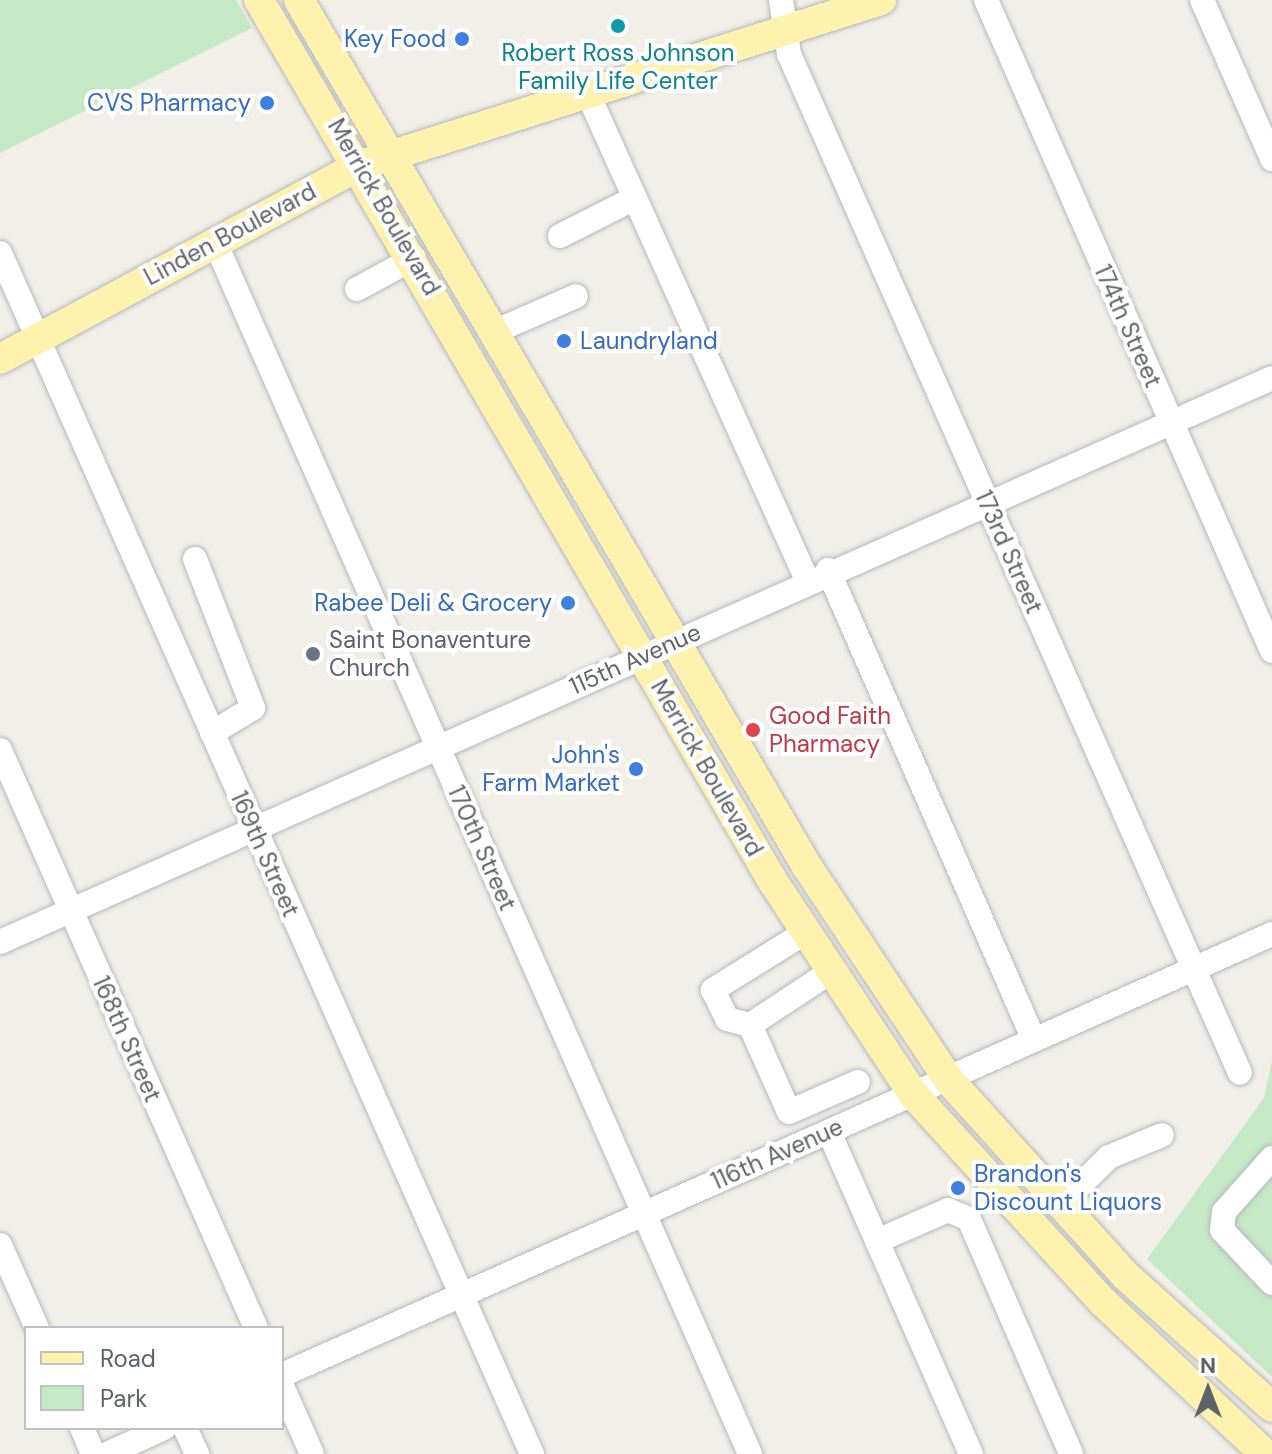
<!DOCTYPE html>
<style>
body{margin:0}
#map{position:relative;width:1272px;height:1454px;overflow:hidden;background:#f1efe8;font-family:"DM Sans",sans-serif}
div>[style]{position:absolute}
.green>*{inset:0;background:#c5e8c5}
.roads{filter:drop-shadow(0 0 2px #b5b8bc) drop-shadow(0 0 2px #b5b8bc)}
.minor>*{height:24px;margin:-12px;padding:0 12px;transform-origin:12px;border-radius:12px;background:#fff}
.major>*{height:30px;margin:-15px;padding:0 15px;transform-origin:15px;border-radius:15px;background:#fff2af}
.dots>*{width:22px;height:22px;translate:-50% -50%;box-sizing:border-box;border:4px solid #fff;border-radius:50%}
span{translate:-50% -50%;white-space:nowrap;text-align:center;line-height:1.15;-webkit-text-stroke:8px #fff;paint-order:stroke}
.shop-label{font-size:24px;color:#366cbe}
.right{translate:-100% -50%;text-align:right}
.left{translate:0 -50%;text-align:left}
.culture-label{font-size:24px;color:#0d838f}
.street-label{font-size:24px;color:#5f6368}
.worship-label{font-size:24px;color:#5b616d}
.health-label{font-size:24px;color:#be3a42}
.legend{position:absolute;left:24px;top:1326px;width:260px;height:104px;box-sizing:border-box;background:#fff;border:2px solid #bfc1c3;margin:0;padding:10px 14px;list-style:none;font-size:24px;color:#5f6368}
.legend li{display:flex;align-items:center;gap:16px;height:40px}
.legend b{width:40px;border:2px solid #bfc1c3}
.north{position:absolute;left:1168px;top:1350px;width:80px;height:80px;-webkit-text-stroke:6px #fff;paint-order:stroke;rotate:0deg;font-size:22px;font-weight:700;line-height:32px;text-align:center;color:#5f6368}
.north::after{content:'';display:block;margin:auto;width:28px;height:36px;background:#5f6368;clip-path:polygon(50% 0,100% 100%,50% 72%,0 100%)}
</style>
<div id="map">
<div class="green">
<div style="clip-path:polygon(0 0,236px 0,252px 28px,0 153px)"></div>
<div style="clip-path:polygon(1272px 1061px,1272px 1377px,1147px 1259px,1264px 1098px)"></div>
</div>
<div class="roads">
<div class="minor">
<div style="left:781px;top:0;width:55px;rotate:81.6deg"></div>
<div style="left:789px;top:54px;width:1114px;rotate:66.13deg"></div>
<div style="left:986px;top:0;width:711px;rotate:66.28deg"></div>
<div style="left:1202px;top:0;width:174px;rotate:66.2deg"></div>
<div style="left:588px;top:94px;width:533px;rotate:65.74deg"></div>
<div style="left:560px;top:236px;width:84px;rotate:-26.9deg"></div>
<div style="left:215px;top:242px;width:1325px;rotate:66.18deg"></div>
<div style="left:0;top:253px;width:1314px;rotate:66.11deg"></div>
<div style="left:357px;top:289px;width:65px;rotate:-28.5deg"></div>
<div style="left:496px;top:331px;width:87px;rotate:-23.6deg"></div>
<div style="left:195px;top:559px;width:160px;rotate:68.7deg"></div>
<div style="left:253px;top:708px;width:48px;rotate:148.6deg"></div>
<div style="left:828px;top:570px;width:513px;rotate:66.33deg"></div>
<div style="left:0;top:750px;width:632px;rotate:66.11deg"></div>
<div style="left:806px;top:932px;width:110px;rotate:148.1deg"></div>
<div style="left:713px;top:990px;width:32px;rotate:64deg"></div>
<div style="left:727px;top:1019px;width:24px;rotate:15deg"></div>
<div style="left:750px;top:1025px;width:98px;rotate:-33.4deg"></div>
<div style="left:0;top:942px;width:1391px;rotate:-23.91deg"></div>
<div style="left:750px;top:1025px;width:95px;rotate:65.9deg"></div>
<div style="left:789px;top:1112px;width:75px;rotate:-23.5deg"></div>
<div style="left:829px;top:1132px;width:352px;rotate:66.2deg"></div>
<div style="left:1272px;top:1158px;width:72px;rotate:131.6deg"></div>
<div style="left:1224px;top:1212px;width:18px;rotate:96deg"></div>
<div style="left:1222px;top:1230px;width:73px;rotate:46.7deg"></div>
<div style="left:1061px;top:1204px;width:67px;rotate:-44.4deg"></div>
<div style="left:1109px;top:1157px;width:57px;rotate:-22.5deg"></div>
<div style="left:877px;top:1241px;width:77px;rotate:-23.6deg"></div>
<div style="left:948px;top:1210px;width:23px;rotate:23deg"></div>
<div style="left:969px;top:1219px;width:256px;rotate:66.5deg"></div>
<div style="left:0;top:1245px;width:91px;rotate:66deg"></div>
<div style="left:282px;top:1375px;width:1084px;rotate:-24.01deg"></div>
<div style="left:282px;top:1386px;width:74px;rotate:66.2deg"></div>
<div style="left:82px;top:1428px;width:28px;rotate:67deg"></div>
<div style="left:185px;top:1428px;width:29px;rotate:65deg"></div>
<div style="left:107px;top:1454px;width:63px;rotate:-24.5deg"></div>
</div>
<div class="major">
<div style="left:259px;top:0;width:1019px;rotate:59.76deg"></div>
<div style="left:772px;top:880px;width:256px;rotate:56.6deg"></div>
<div style="left:913px;top:1094px;width:283px;rotate:47.6deg"></div>
<div style="left:1104px;top:1303px;width:221px;rotate:43.2deg"></div>
<div style="left:299px;top:0;width:1003px;rotate:59.62deg"></div>
<div style="left:806px;top:865px;width:257px;rotate:56.4deg"></div>
<div style="left:948px;top:1079px;width:266px;rotate:47.9deg"></div>
<div style="left:1126px;top:1276px;width:196px;rotate:41.9deg"></div>
<div style="left:0;top:359px;width:410px;rotate:-28.3deg"></div>
<div style="left:361px;top:165px;width:546px;rotate:-17.6deg"></div>
</div>
</div>
<div class="dots">
<div style="left:618px;top:26px;background:#0f9aa8"></div>
<div style="left:462px;top:39px;background:#3f7fe0"></div>
<div style="left:267px;top:103px;background:#3f7fe0"></div>
<div style="left:564px;top:341px;background:#3f7fe0"></div>
<div style="left:568px;top:603px;background:#3f7fe0"></div>
<div style="left:313px;top:654px;background:#6b7280"></div>
<div style="left:753px;top:730px;background:#e0444e"></div>
<div style="left:636px;top:769px;background:#3f7fe0"></div>
<div style="left:958px;top:1188px;background:#3f7fe0"></div>
</div>
<div class="shop-label">
<span class="right" style="left:446px;top:39px">Key Food</span>
<span class="right" style="left:251px;top:103px">CVS Pharmacy</span>
<span class="left" style="left:580px;top:341px">Laundryland</span>
<span class="right" style="left:552px;top:603px">Rabee Deli &amp; Grocery</span>
<span class="right" style="left:620px;top:769px">John's<br>Farm Market</span>
<span class="left" style="left:974px;top:1188px">Brandon's<br>Discount Liquors</span>
</div>
<div class="culture-label">
<span style="left:618px;top:67px">Robert Ross Johnson<br>Family Life Center</span>
</div>
<div class="street-label">
<span style="left:384px;top:207px;rotate:60deg">Merrick Boulevard</span>
<span style="left:230px;top:234px;rotate:-28deg">Linden Boulevard</span>
<span style="left:1128px;top:326px;rotate:66deg">174th Street</span>
<span style="left:1009px;top:552px;rotate:66deg">173rd Street</span>
<span style="left:635px;top:659px;rotate:-24deg">115th Avenue</span>
<span style="left:707px;top:768px;rotate:60deg">Merrick Boulevard</span>
<span style="left:482px;top:848px;rotate:66deg">170th Street</span>
<span style="left:265px;top:854px;rotate:66deg">169th Street</span>
<span style="left:127px;top:1039px;rotate:66deg">168th Street</span>
<span style="left:777px;top:1154px;rotate:-24deg">116th Avenue</span>
</div>
<div class="worship-label">
<span class="left" style="left:329px;top:654px">Saint Bonaventure<br>Church</span>
</div>
<div class="health-label">
<span class="left" style="left:769px;top:730px">Good Faith<br>Pharmacy</span>
</div>
<ul class="legend">
<li><b style="height:10px;background:#fff2af"></b>Road</li>
<li><b style="height:22px;background:#c5e8c5"></b>Park</li>
</ul>
<div class="north">N</div>
</div>
